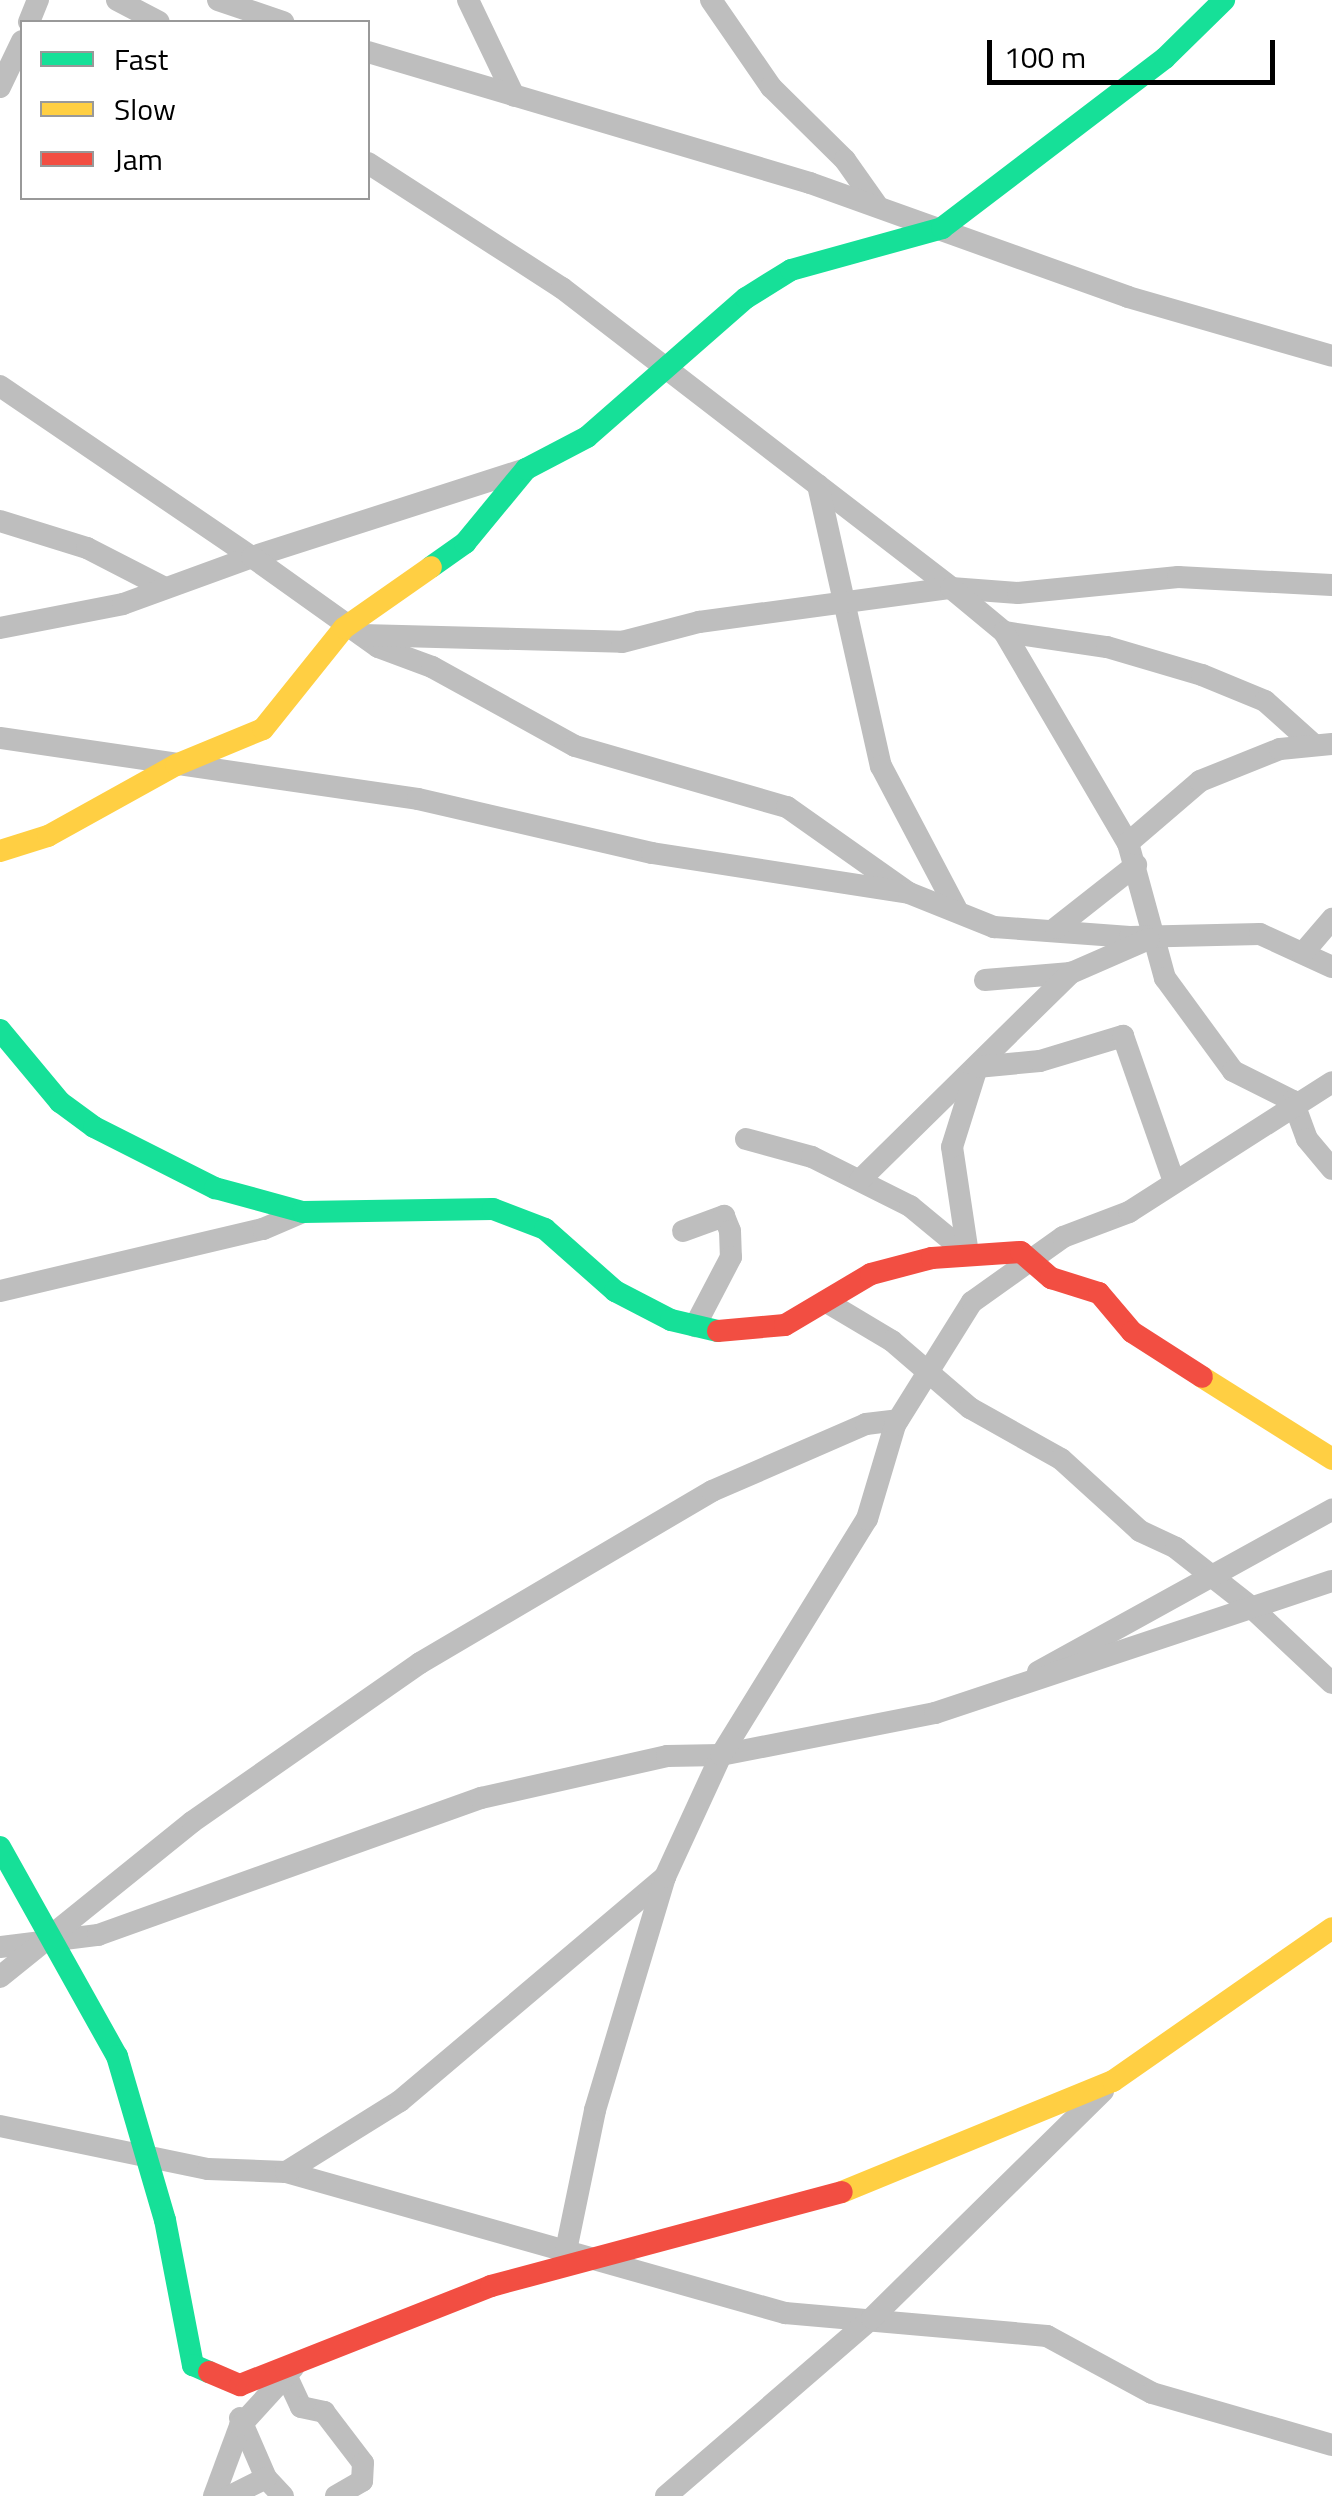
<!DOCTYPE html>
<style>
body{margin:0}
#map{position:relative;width:1332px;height:2496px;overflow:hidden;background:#fff;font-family:"Titillium Web",sans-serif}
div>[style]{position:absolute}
.street>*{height:22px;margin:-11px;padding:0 11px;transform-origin:11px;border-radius:11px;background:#bebebe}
.fast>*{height:22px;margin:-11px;padding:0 11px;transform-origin:11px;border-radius:11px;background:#16e098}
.slow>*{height:22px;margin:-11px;padding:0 11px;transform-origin:11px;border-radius:11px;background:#ffcf43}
.jam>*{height:22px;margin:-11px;padding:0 11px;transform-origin:11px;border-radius:11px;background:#f24e42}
span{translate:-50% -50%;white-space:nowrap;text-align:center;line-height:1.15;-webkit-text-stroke:9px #fff;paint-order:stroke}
.legend{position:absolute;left:20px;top:20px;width:350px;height:180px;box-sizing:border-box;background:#fff;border:2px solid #999;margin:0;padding:12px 18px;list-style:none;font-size:30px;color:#000}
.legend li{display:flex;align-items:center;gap:20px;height:50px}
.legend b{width:50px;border:2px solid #999}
.scale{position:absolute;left:987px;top:40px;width:288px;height:45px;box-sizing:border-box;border:5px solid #000;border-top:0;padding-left:12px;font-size:30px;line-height:35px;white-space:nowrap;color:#000;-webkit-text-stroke:8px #fff;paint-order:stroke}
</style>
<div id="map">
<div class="street">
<div style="left:117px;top:0;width:47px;rotate:27.6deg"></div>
<div style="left:218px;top:0;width:69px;rotate:18.7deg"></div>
<div style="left:468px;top:0;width:106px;rotate:64.4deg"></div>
<div style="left:711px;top:0;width:106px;rotate:55.4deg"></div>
<div style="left:771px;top:87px;width:104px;rotate:44.6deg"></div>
<div style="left:845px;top:160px;width:54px;rotate:54.8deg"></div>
<div style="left:29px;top:22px;width:24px;rotate:-68deg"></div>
<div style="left:368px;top:52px;width:461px;rotate:16.5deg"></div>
<div style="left:810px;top:183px;width:338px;rotate:19.7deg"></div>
<div style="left:1128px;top:297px;width:212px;rotate:16.1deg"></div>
<div style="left:0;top:87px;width:51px;rotate:-64.4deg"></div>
<div style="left:368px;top:163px;width:231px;rotate:32.8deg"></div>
<div style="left:562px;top:288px;width:491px;rotate:37.6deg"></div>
<div style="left:951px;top:588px;width:67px;rotate:4.3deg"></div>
<div style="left:1018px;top:593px;width:161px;rotate:-5.7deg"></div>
<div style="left:1178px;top:577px;width:154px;rotate:3deg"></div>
<div style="left:0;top:386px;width:305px;rotate:34.2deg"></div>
<div style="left:252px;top:557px;width:288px;rotate:-17.8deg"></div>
<div style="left:818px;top:485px;width:288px;rotate:77.4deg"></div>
<div style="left:881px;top:766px;width:161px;rotate:62.2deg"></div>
<div style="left:0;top:521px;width:91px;rotate:17.2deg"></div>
<div style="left:87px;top:548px;width:85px;rotate:27.2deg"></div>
<div style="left:0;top:628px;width:125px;rotate:-11deg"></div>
<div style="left:123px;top:604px;width:137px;rotate:-20deg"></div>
<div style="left:252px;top:557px;width:155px;rotate:35.5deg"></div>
<div style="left:378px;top:647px;width:58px;rotate:20.3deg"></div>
<div style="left:432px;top:667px;width:163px;rotate:28.9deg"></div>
<div style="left:575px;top:746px;width:221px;rotate:16.1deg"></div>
<div style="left:787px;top:807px;width:146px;rotate:35.2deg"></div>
<div style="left:1004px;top:632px;width:104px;rotate:8.3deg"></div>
<div style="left:1107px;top:647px;width:99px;rotate:16.4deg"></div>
<div style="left:1202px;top:675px;width:68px;rotate:22.4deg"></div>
<div style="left:1265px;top:701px;width:64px;rotate:41.9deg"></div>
<div style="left:362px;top:635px;width:260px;rotate:1.5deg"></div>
<div style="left:622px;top:642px;width:80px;rotate:-14.6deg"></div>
<div style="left:699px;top:622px;width:254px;rotate:-7.7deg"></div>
<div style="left:951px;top:588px;width:69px;rotate:39.7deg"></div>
<div style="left:1004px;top:632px;width:245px;rotate:59.6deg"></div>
<div style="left:1128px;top:843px;width:140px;rotate:74.7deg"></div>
<div style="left:1165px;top:978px;width:115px;rotate:53.8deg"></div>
<div style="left:1233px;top:1071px;width:67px;rotate:26.6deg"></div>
<div style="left:1293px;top:1101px;width:40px;rotate:69.8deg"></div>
<div style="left:1307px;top:1139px;width:39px;rotate:50deg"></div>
<div style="left:0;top:738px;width:422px;rotate:8.3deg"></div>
<div style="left:418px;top:799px;width:240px;rotate:13deg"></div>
<div style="left:652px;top:853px;width:260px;rotate:8.8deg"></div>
<div style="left:909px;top:893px;width:92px;rotate:21.8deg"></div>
<div style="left:994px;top:927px;width:136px;rotate:4.2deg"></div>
<div style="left:1130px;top:937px;width:130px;rotate:-1.3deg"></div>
<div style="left:1260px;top:934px;width:79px;rotate:24.6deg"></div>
<div style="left:1128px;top:843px;width:95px;rotate:-40.7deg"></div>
<div style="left:1200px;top:781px;width:86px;rotate:-21.8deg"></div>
<div style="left:1280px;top:749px;width:52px;rotate:-5.5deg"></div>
<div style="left:1056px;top:928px;width:102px;rotate:-38.2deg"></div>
<div style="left:1303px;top:953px;width:45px;rotate:-49.5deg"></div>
<div style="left:985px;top:980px;width:86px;rotate:-4.7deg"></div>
<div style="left:1071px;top:973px;width:85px;rotate:-23.6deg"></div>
<div style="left:746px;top:1139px;width:68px;rotate:15.3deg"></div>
<div style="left:812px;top:1157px;width:110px;rotate:26.6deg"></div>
<div style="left:910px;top:1206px;width:75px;rotate:39.6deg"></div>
<div style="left:860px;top:1180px;width:296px;rotate:-44.5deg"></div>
<div style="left:683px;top:1231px;width:44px;rotate:-20.1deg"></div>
<div style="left:724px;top:1216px;width:16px;rotate:68deg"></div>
<div style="left:730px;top:1231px;width:26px;rotate:88deg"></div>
<div style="left:731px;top:1257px;width:78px;rotate:117.6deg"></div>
<div style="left:968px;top:1254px;width:108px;rotate:-98.5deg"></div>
<div style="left:952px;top:1147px;width:84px;rotate:-72.6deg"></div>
<div style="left:977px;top:1067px;width:63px;rotate:-5.4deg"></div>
<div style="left:1040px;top:1061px;width:87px;rotate:-16.8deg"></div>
<div style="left:1123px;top:1036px;width:151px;rotate:70.7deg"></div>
<div style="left:0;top:1291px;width:270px;rotate:-13.3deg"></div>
<div style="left:263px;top:1229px;width:43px;rotate:-23deg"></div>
<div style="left:830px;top:1304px;width:72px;rotate:30.8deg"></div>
<div style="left:892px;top:1341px;width:103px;rotate:40.7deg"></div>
<div style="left:970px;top:1408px;width:104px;rotate:29.3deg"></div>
<div style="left:1061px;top:1459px;width:107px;rotate:42.3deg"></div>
<div style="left:1140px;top:1531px;width:40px;rotate:25deg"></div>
<div style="left:1176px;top:1548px;width:95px;rotate:38.2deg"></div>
<div style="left:1251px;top:1607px;width:111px;rotate:43.2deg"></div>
<div style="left:1038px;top:1672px;width:336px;rotate:-28.9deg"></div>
<div style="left:0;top:1947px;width:99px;rotate:-7deg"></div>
<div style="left:98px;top:1935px;width:407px;rotate:-19.7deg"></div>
<div style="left:481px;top:1798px;width:191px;rotate:-12.7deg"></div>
<div style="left:667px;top:1756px;width:54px;rotate:-1.1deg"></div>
<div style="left:721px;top:1755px;width:218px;rotate:-11.1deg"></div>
<div style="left:935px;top:1713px;width:418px;rotate:-18.4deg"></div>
<div style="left:0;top:1977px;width:247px;rotate:-38.9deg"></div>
<div style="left:192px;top:1822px;width:278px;rotate:-34.9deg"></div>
<div style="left:420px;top:1663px;width:339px;rotate:-30.5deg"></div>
<div style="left:712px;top:1491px;width:168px;rotate:-23.5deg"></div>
<div style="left:866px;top:1424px;width:32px;rotate:-7deg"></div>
<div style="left:0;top:2126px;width:212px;rotate:11.7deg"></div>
<div style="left:208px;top:2169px;width:78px;rotate:2.2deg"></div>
<div style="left:286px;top:2172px;width:519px;rotate:15.78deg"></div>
<div style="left:785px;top:2313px;width:263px;rotate:5deg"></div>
<div style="left:1047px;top:2336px;width:119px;rotate:28.5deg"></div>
<div style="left:1152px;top:2393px;width:187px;rotate:16.1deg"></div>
<div style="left:286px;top:2172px;width:134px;rotate:-31.9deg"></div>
<div style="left:400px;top:2101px;width:347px;rotate:-40.2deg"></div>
<div style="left:563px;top:2265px;width:158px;rotate:-78.3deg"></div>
<div style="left:595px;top:2110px;width:243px;rotate:-73.3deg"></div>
<div style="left:665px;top:1877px;width:134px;rotate:-65.3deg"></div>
<div style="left:721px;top:1755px;width:278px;rotate:-58.3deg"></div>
<div style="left:867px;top:1519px;width:98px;rotate:-73.4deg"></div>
<div style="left:895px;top:1425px;width:145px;rotate:-58deg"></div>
<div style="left:972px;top:1302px;width:112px;rotate:-35.5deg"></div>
<div style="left:1063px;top:1237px;width:71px;rotate:-20.7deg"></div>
<div style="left:1129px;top:1212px;width:241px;rotate:-32.6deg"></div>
<div style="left:287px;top:2377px;width:33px;rotate:65deg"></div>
<div style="left:301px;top:2407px;width:24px;rotate:12deg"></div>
<div style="left:324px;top:2412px;width:64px;rotate:52.6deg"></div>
<div style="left:363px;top:2463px;width:18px;rotate:93deg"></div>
<div style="left:362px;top:2481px;width:30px;rotate:150deg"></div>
<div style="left:240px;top:2418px;width:65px;rotate:66.6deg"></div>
<div style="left:266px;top:2478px;width:25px;rotate:47deg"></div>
<div style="left:214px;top:2496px;width:75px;rotate:-69.6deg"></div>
<div style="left:240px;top:2426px;width:79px;rotate:-47.6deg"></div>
<div style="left:230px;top:2496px;width:40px;rotate:-26.6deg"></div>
<div style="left:666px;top:2496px;width:272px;rotate:-40.8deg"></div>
<div style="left:872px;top:2318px;width:324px;rotate:-44.5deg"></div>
</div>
<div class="fast">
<div style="left:431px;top:567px;width:42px;rotate:-35.2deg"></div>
<div style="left:465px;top:543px;width:96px;rotate:-50.5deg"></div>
<div style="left:526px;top:469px;width:69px;rotate:-27.7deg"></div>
<div style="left:587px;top:437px;width:211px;rotate:-41.2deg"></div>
<div style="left:746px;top:298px;width:53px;rotate:-31.9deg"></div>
<div style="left:791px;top:270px;width:157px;rotate:-15.5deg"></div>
<div style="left:942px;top:228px;width:280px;rotate:-37.3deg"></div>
<div style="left:1165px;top:58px;width:83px;rotate:-44.5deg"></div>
<div style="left:0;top:1030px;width:94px;rotate:50.2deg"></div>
<div style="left:60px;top:1102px;width:42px;rotate:36.3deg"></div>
<div style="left:94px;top:1127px;width:136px;rotate:26.8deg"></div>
<div style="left:215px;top:1188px;width:91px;rotate:15.3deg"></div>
<div style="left:303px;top:1212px;width:190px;rotate:-0.9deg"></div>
<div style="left:493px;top:1209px;width:56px;rotate:21deg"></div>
<div style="left:545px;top:1229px;width:94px;rotate:41.5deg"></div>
<div style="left:615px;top:1291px;width:63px;rotate:27.4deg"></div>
<div style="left:671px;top:1320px;width:48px;rotate:13.2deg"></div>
<div style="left:0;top:1847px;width:240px;rotate:60.8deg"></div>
<div style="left:117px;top:2056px;width:171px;rotate:73.7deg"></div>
<div style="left:165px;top:2220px;width:148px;rotate:79.1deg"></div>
<div style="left:193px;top:2365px;width:17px;rotate:24deg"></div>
</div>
<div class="slow">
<div style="left:0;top:851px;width:50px;rotate:-17.4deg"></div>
<div style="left:48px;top:836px;width:146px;rotate:-29deg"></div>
<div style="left:176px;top:765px;width:94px;rotate:-22.5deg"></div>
<div style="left:263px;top:729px;width:129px;rotate:-51.3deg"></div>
<div style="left:344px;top:628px;width:106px;rotate:-35deg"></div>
<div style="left:1202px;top:1377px;width:154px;rotate:32.2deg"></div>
<div style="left:842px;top:2192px;width:293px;rotate:-22.3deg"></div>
<div style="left:1113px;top:2081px;width:267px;rotate:-34.9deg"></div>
</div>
<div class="jam">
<div style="left:718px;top:1331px;width:67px;rotate:-5.1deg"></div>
<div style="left:785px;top:1325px;width:100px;rotate:-30.7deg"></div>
<div style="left:871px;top:1274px;width:63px;rotate:-14.7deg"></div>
<div style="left:932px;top:1258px;width:89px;rotate:-3.9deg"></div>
<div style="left:1021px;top:1252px;width:40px;rotate:41deg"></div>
<div style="left:1051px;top:1278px;width:50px;rotate:17.4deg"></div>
<div style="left:1099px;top:1293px;width:51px;rotate:49.8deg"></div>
<div style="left:1132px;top:1332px;width:83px;rotate:32.7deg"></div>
<div style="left:209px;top:2372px;width:34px;rotate:23deg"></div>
<div style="left:240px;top:2385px;width:270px;rotate:-21.5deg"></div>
<div style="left:491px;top:2286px;width:363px;rotate:-15deg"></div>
</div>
<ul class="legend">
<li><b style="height:12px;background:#16e098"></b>Fast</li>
<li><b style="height:12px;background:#ffcf43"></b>Slow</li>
<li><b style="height:12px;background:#f24e42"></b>Jam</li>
</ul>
<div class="scale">100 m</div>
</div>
